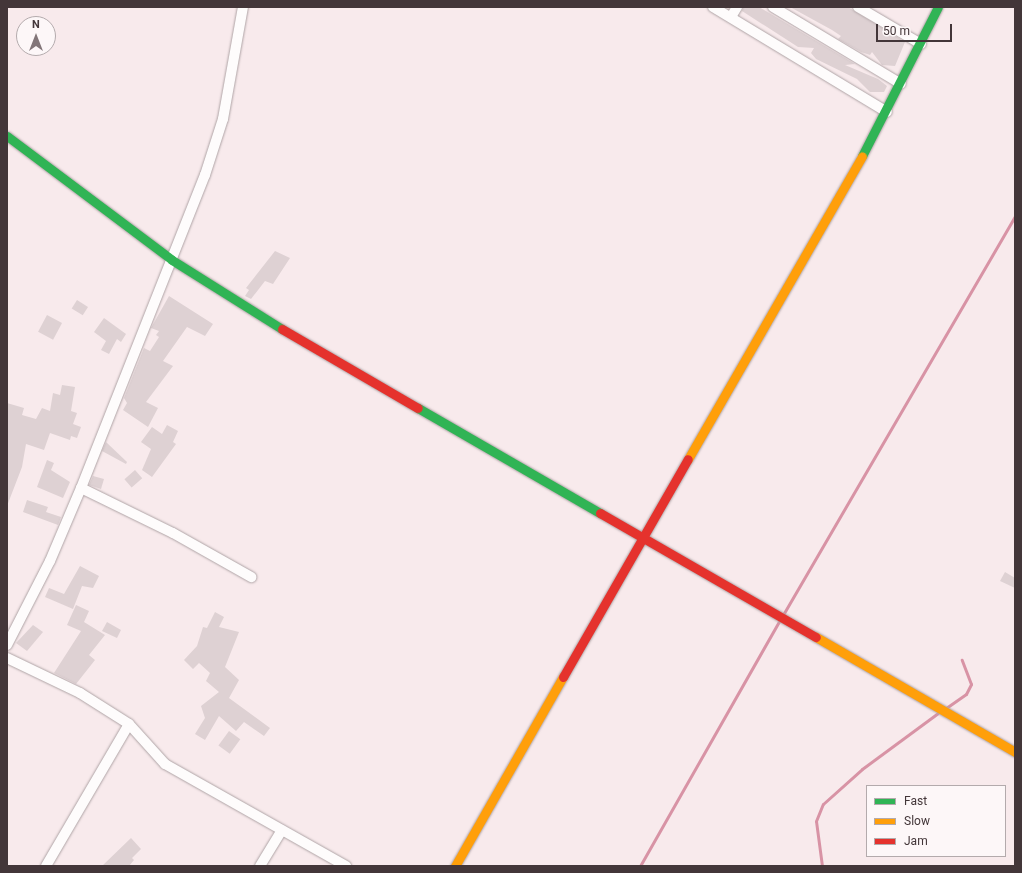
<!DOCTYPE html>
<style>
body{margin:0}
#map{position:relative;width:1022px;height:873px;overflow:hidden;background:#f8eaec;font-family:Roboto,sans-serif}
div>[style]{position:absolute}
.stream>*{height:3px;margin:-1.5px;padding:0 1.5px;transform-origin:1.5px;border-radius:1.5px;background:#d893a5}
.building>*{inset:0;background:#ded1d3;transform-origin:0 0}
.roads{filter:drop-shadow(0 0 1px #afa4a6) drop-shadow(0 0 1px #afa4a6)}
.street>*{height:10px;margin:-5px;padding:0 5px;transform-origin:5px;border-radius:5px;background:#fefcfc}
.fast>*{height:9px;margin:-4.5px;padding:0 4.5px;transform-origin:4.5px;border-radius:4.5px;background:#30b455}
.slow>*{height:9px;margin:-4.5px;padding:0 4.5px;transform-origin:4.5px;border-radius:4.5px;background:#ff9f0a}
.jam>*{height:9px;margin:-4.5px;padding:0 4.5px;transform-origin:4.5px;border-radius:4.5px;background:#e5322d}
span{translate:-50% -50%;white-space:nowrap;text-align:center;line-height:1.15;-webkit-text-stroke:3px #fdf7f8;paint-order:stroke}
.frame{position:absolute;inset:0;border:8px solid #433639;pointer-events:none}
.legend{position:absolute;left:866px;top:785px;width:140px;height:72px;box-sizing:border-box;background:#fdf7f8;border:1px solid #b3aaac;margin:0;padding:5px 7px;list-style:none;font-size:12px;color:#433639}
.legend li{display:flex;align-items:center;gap:8px;height:20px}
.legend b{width:20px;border:1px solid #b3aaac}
.north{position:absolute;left:16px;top:16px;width:40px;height:40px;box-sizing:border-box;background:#fdf7f8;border:1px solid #b3aaac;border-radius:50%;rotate:0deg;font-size:11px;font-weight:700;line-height:16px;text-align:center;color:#433639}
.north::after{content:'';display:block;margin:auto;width:14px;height:18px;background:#827578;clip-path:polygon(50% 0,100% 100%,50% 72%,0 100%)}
.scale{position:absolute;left:876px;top:24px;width:76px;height:18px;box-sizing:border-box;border:2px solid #433639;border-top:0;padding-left:5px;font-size:12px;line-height:14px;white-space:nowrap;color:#433639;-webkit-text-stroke:3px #fdf7f8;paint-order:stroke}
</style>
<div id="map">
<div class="stream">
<div style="left:784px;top:613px;width:459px;rotate:-59.8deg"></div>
<div style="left:946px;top:708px;width:24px;rotate:-35deg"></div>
<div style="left:966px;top:694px;width:11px;rotate:-63deg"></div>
<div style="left:971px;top:684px;width:26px;rotate:-111deg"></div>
<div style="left:640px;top:866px;width:283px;rotate:-60.4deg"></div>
<div style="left:822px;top:866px;width:45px;rotate:-97.6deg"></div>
<div style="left:816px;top:821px;width:18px;rotate:-68deg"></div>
<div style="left:823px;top:804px;width:52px;rotate:-41.9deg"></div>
<div style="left:862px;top:769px;width:94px;rotate:-36.4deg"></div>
</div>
<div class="building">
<div style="clip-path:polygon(743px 7px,759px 7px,813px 39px,855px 64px,845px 65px,878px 79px,887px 86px,884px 92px,870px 92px,857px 79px,816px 59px,811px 53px,814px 48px,798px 47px,742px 11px)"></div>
<div style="clip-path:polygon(790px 7px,848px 7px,905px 42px,895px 66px,882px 65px,872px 52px,870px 55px,861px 52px,838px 39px,841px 36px,832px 30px)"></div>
<div style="clip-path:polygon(275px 251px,290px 258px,273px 284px,265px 281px,251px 299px,245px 296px,249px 290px,246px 288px)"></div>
<div style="clip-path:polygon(169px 296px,213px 324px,205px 336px,187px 327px,163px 361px,173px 366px,146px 402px,158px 408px,148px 427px,123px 410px,127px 403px,124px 398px,144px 348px,150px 351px,159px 337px,156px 335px,159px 331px,151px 328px)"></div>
<div style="left:77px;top:300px;width:13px;height:10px;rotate:32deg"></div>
<div style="left:47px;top:315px;width:17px;height:19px;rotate:28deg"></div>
<div style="clip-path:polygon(104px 318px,126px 334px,121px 342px,117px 339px,109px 354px,101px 350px,106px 341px,94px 332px)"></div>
<div style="clip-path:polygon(62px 385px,75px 387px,71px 411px,77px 413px,73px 424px,81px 427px,77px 438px,71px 436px,70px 440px,50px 433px,44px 450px,26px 444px,22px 467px,7px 506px,7px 403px,24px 408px,22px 415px,36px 419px,42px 408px,50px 411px,53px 393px,60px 395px)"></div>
<div style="clip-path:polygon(167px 425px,178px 431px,173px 442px,176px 444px,152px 477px,142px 470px,151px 449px,141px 442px,152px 427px,162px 434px)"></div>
<div style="clip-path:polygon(106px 442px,127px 462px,126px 464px,102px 451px)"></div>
<div style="clip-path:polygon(47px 460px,54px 463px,51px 470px,70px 482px,63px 498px,37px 487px)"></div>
<div style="left:135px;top:470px;width:11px;height:14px;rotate:49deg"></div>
<div style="clip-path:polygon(93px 476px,104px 479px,101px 489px,89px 485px)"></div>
<div style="clip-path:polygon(27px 500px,48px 507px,46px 512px,61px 517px,58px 525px,23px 512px)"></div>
<div style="clip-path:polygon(80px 566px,99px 576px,93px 588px,82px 586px,73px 609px,45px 597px,49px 588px,64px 594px)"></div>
<div style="clip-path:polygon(1005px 572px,1015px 578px,1015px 588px,1000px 581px)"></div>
<div style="clip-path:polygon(76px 605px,89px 611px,84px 622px,105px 635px,89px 655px,95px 660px,76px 684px,54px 673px,81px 631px,67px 625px)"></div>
<div style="clip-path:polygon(215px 612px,224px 617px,219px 627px,239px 632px,225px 667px,239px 680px,229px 698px,270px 728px,264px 736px,244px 722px,236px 731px,219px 716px,205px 740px,195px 734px,205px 718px,201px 706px,219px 692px,206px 681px,210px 673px,199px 663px,193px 669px,184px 660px,197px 646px,203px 627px,207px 628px)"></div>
<div style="clip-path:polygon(107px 622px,121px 630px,117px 638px,102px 631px)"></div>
<div style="clip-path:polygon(33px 625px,43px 632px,27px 651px,16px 643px)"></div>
<div style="left:229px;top:731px;width:14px;height:18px;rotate:36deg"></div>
<div style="clip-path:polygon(131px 838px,141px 849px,132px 858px,134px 860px,129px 866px,102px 866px)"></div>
</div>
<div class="roads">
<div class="street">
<div style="left:713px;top:7px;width:203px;rotate:31.1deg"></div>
<div style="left:773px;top:7px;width:149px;rotate:31deg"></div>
<div style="left:858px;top:7px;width:73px;rotate:30.4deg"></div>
<div style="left:731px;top:17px;width:12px;rotate:-59deg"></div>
<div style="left:81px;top:488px;width:102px;rotate:26.1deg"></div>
<div style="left:173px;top:533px;width:90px;rotate:29.4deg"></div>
<div style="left:7px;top:645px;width:94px;rotate:-62.9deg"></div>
<div style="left:50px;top:561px;width:79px;rotate:-67deg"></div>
<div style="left:81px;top:488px;width:337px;rotate:-68.4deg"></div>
<div style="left:205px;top:175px;width:59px;rotate:-72.2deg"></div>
<div style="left:223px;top:119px;width:114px;rotate:-79.9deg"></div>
<div style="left:7px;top:658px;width:81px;rotate:25.6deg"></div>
<div style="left:80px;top:693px;width:58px;rotate:32.3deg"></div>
<div style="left:129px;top:724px;width:54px;rotate:48deg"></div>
<div style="left:165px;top:764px;width:208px;rotate:29.4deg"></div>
<div style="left:46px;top:866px;width:164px;rotate:-59.7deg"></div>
<div style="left:260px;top:866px;width:42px;rotate:-58.6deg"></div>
</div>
<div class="fast">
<div style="left:7px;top:136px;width:206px;rotate:36.9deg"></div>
<div style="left:172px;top:260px;width:130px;rotate:32.1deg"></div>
<div style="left:862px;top:156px;width:167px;rotate:-63deg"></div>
<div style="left:418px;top:408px;width:210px;rotate:30deg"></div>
</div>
<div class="slow">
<div style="left:688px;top:459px;width:349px;rotate:-60.1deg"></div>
<div style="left:816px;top:637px;width:230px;rotate:30deg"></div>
<div style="left:455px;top:866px;width:218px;rotate:-60.3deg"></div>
</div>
<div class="jam">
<div style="left:282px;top:329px;width:157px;rotate:30.2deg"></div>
<div style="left:600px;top:513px;width:249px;rotate:29.9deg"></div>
<div style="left:563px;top:677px;width:251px;rotate:-60.2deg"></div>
</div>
</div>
<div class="frame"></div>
<ul class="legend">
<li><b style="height:5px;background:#30b455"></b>Fast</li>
<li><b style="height:5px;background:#ff9f0a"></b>Slow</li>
<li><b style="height:5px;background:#e5322d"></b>Jam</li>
</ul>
<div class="north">N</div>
<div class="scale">50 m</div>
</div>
